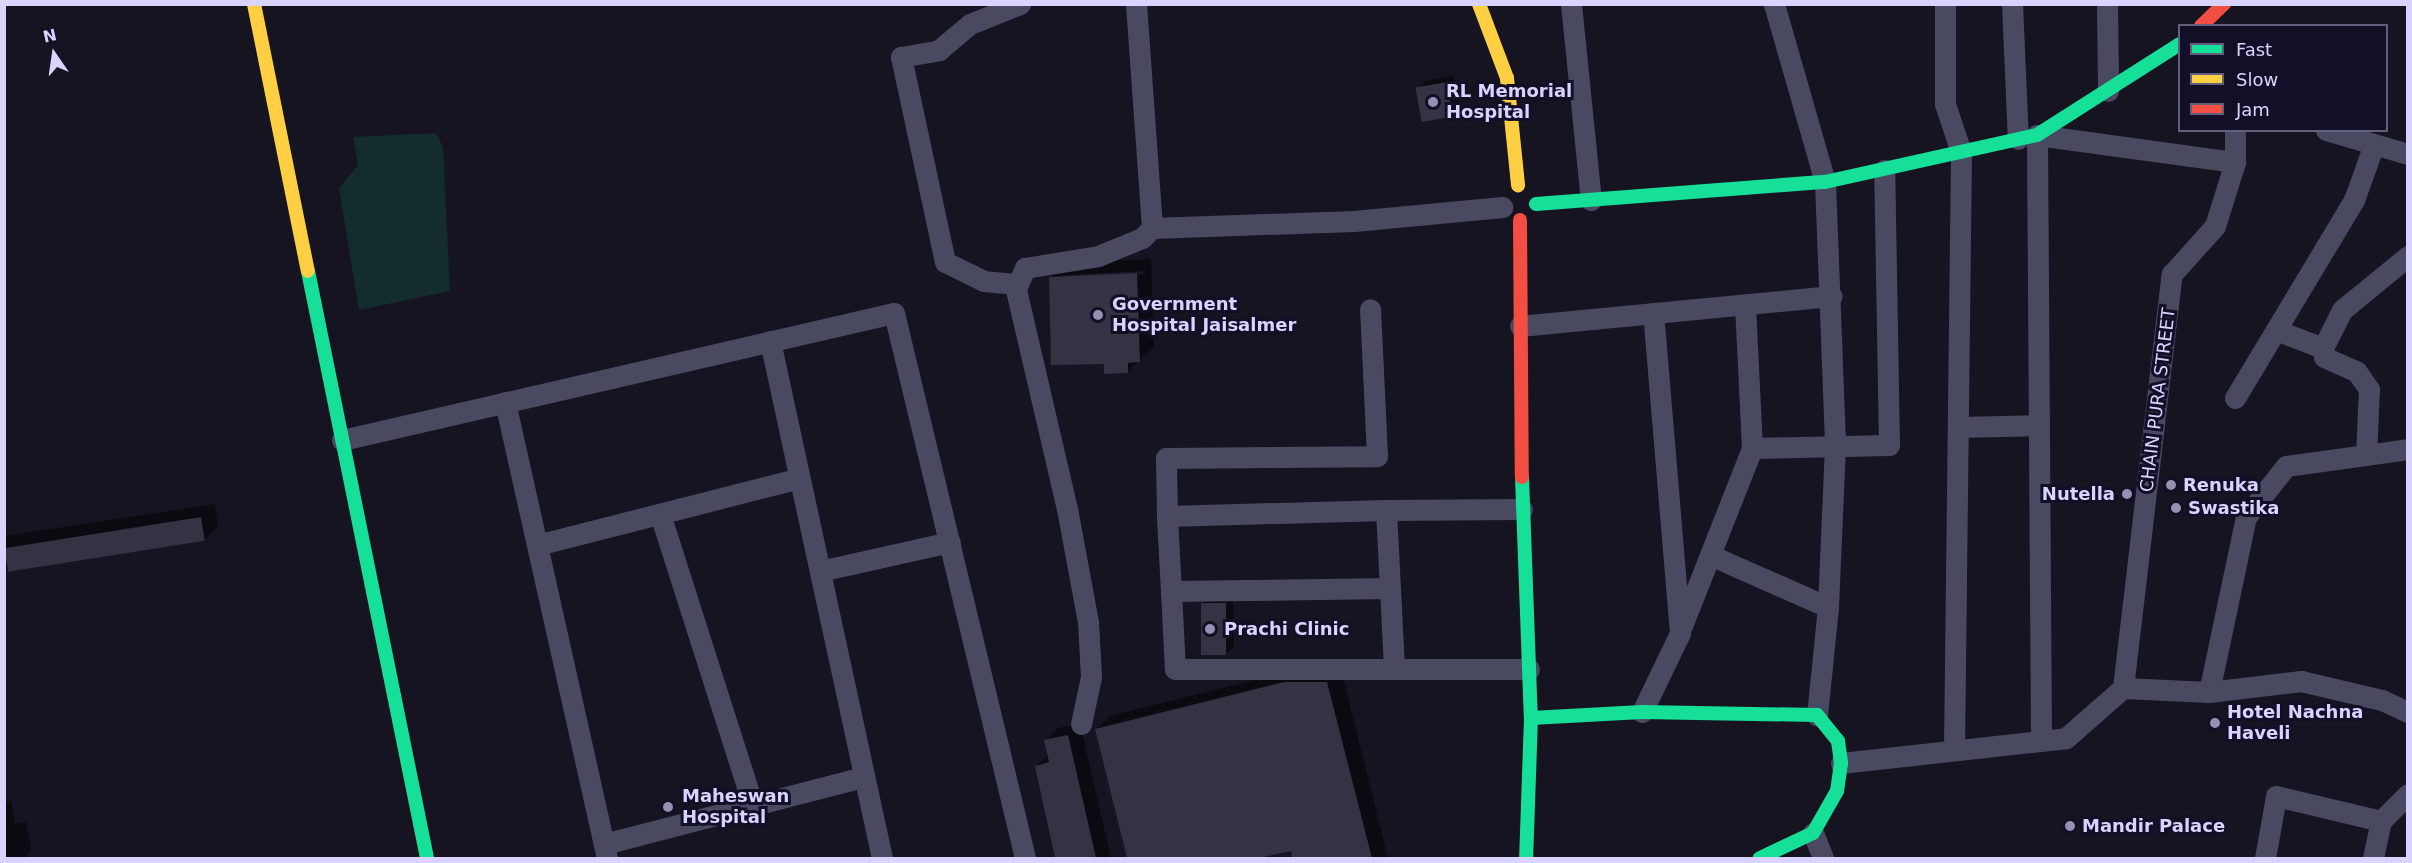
<!DOCTYPE html>
<style>
body{margin:0}
#map{position:relative;width:2412px;height:863px;overflow:hidden;background:#161421;font-family:"DejaVu Sans",sans-serif}
div>[style]{position:absolute}
.green>*{inset:0;background:#132c2d}
.shadow>*{inset:0;background:#0007}
.building>*{inset:0;background:#343243;transform-origin:0 0}
.street>*{height:21px;margin:-10.5px;padding:0 10.5px;transform-origin:10.5px;border-radius:10.5px;background:#4a4962}
.fast>*{height:14px;margin:-7px;padding:0 7px;transform-origin:7px;border-radius:7px;background:#16e098}
.slow>*{height:14px;margin:-7px;padding:0 7px;transform-origin:7px;border-radius:7px;background:#ffcf43}
.jam>*{height:14px;margin:-7px;padding:0 7px;transform-origin:7px;border-radius:7px;background:#f24e42}
.dots>*{width:16px;height:16px;translate:-50% -50%;box-sizing:border-box;border:3px solid #130f26;border-radius:50%}
span{translate:-50% -50%;white-space:nowrap;text-align:center;line-height:1.15;-webkit-text-stroke:6px #130f26;paint-order:stroke}
.poi-label{font-size:18px;color:#d9d4ff;font-weight:700}
.left{translate:0 -50%;text-align:left}
.right{translate:-100% -50%;text-align:right}
.street-label{font-size:18px;color:#d9d4ff}
.frame{position:absolute;inset:0;border:6px solid #d9d4ff;pointer-events:none}
.legend{position:absolute;left:2178px;top:24px;width:210px;height:108px;box-sizing:border-box;background:#130f26;border:2px solid #625e7d;margin:0;padding:8px 10px;list-style:none;font-size:18px;color:#d9d4ff}
.legend li{display:flex;align-items:center;gap:12px;height:30px}
.legend b{width:30px;border:2px solid #625e7d}
.north{position:absolute;left:24px;top:24px;width:60px;height:60px;-webkit-text-stroke:4px #130f26;paint-order:stroke;rotate:347deg;font-size:16px;font-weight:700;line-height:24px;text-align:center;color:#d9d4ff}
.north::after{content:'';display:block;margin:auto;width:21px;height:27px;background:#d9d4ff;clip-path:polygon(50% 0,100% 100%,50% 72%,0 100%)}
</style>
<div id="map">
<div class="green">
<div style="clip-path:polygon(436px 133px,443px 147px,450px 291px,359px 310px,339px 188px,358px 165px,353px 137px)"></div>
</div>
<div class="shadow">
<div style="clip-path:polygon(1454px 76px,1460px 108px,1453px 115px,1418px 88px,1425px 81px)"></div>
<div style="clip-path:polygon(evenodd,1151px 259px,1154px 347px,1127px 372px,1105px 362px,1050px 278px,1065px 263px,1151px 259px,1145px 271px,1145px 274px,1063px 278px,1063px 275px,1145px 271px)"></div>
<div style="clip-path:polygon(215px 504px,218px 526px,204px 540px,4px 570px,4px 536px)"></div>
<div style="clip-path:polygon(1209px 597px,1233px 597px,1234px 646px,1227px 653px,1202px 604px)"></div>
<div style="clip-path:polygon(1299px 669px,1341px 669px,1388px 858px,1307px 858px,1303px 846px,1253px 858px,1129px 858px,1096px 730px,1110px 716px)"></div>
<div style="clip-path:polygon(1080px 723px,1111px 858px,1057px 858px,1036px 766px,1049px 754px,1046px 741px,1058px 728px)"></div>
<div style="clip-path:polygon(11px 801px,15px 824px,26px 822px,31px 848px,26px 858px,4px 858px,4px 802px)"></div>
</div>
<div class="building">
<div style="left:1447px;top:82px;width:35px;height:32px;rotate:80deg"></div>
<div style="clip-path:polygon(1137px 273px,1140px 362px,1128px 363px,1128px 373px,1104px 374px,1104px 364px,1051px 365px,1049px 277px)"></div>
<div style="left:201px;top:517px;width:24px;height:199px;rotate:81deg"></div>
<div style="left:1201px;top:603px;width:25px;height:52px"></div>
<div style="clip-path:polygon(1284px 682px,1327px 682px,1372px 858px,1292px 858px,1291px 851px,1259px 858px,1127px 858px,1095px 729px)"></div>
<div style="clip-path:polygon(1068px 735px,1073px 757px,1096px 858px,1055px 858px,1035px 766px,1049px 762px,1044px 740px)"></div>
</div>
<div class="street">
<div style="left:1136px;top:4px;width:225px;rotate:85.9deg"></div>
<div style="left:1152px;top:228px;width:202px;rotate:-2deg"></div>
<div style="left:1354px;top:221px;width:149px;rotate:-5.4deg"></div>
<div style="left:1571px;top:4px;width:197px;rotate:84.2deg"></div>
<div style="left:1774px;top:4px;width:185px;rotate:74deg"></div>
<div style="left:1825px;top:182px;width:264px;rotate:87.8deg"></div>
<div style="left:1835px;top:446px;width:161px;rotate:92.5deg"></div>
<div style="left:1828px;top:607px;width:109px;rotate:95.8deg"></div>
<div style="left:1945px;top:4px;width:100px;rotate:90deg"></div>
<div style="left:1945px;top:104px;width:51px;rotate:71.6deg"></div>
<div style="left:1961px;top:152px;width:598px;rotate:90.67deg"></div>
<div style="left:2012px;top:4px;width:135px;rotate:87.5deg"></div>
<div style="left:2107px;top:4px;width:87px;rotate:89.3deg"></div>
<div style="left:2326px;top:130px;width:85px;rotate:16.3deg"></div>
<div style="left:1017px;top:284px;width:33px;rotate:-175deg"></div>
<div style="left:984px;top:281px;width:43px;rotate:-154deg"></div>
<div style="left:945px;top:262px;width:210px;rotate:-102.1deg"></div>
<div style="left:901px;top:57px;width:39px;rotate:-10deg"></div>
<div style="left:939px;top:50px;width:40px;rotate:-40deg"></div>
<div style="left:970px;top:24px;width:54px;rotate:-21.8deg"></div>
<div style="left:1520px;top:326px;width:313px;rotate:-5.5deg"></div>
<div style="left:2276px;top:330px;width:50px;rotate:21deg"></div>
<div style="left:2323px;top:348px;width:42px;rotate:-63.4deg"></div>
<div style="left:2342px;top:310px;width:85px;rotate:-39.3deg"></div>
<div style="left:770px;top:341px;width:529px;rotate:77.78deg"></div>
<div style="left:2323px;top:348px;width:9px;rotate:84deg"></div>
<div style="left:2324px;top:357px;width:36px;rotate:24deg"></div>
<div style="left:2357px;top:372px;width:21px;rotate:55deg"></div>
<div style="left:2369px;top:389px;width:66px;rotate:92.6deg"></div>
<div style="left:2235px;top:398px;width:231px;rotate:-59deg"></div>
<div style="left:2354px;top:200px;width:59px;rotate:-70.3deg"></div>
<div style="left:505px;top:402px;width:467px;rotate:77.4deg"></div>
<div style="left:1958px;top:427px;width:81px;rotate:-1.4deg"></div>
<div style="left:342px;top:440px;width:566px;rotate:-12.96deg"></div>
<div style="left:894px;top:313px;width:561px;rotate:76.48deg"></div>
<div style="left:1752px;top:448px;width:137px;rotate:-1.3deg"></div>
<div style="left:1889px;top:445px;width:275px;rotate:-91deg"></div>
<div style="left:1386px;top:510px;width:136px;rotate:-0.4deg"></div>
<div style="left:660px;top:514px;width:306px;rotate:72.3deg"></div>
<div style="left:1167px;top:516px;width:58px;rotate:-91deg"></div>
<div style="left:1166px;top:458px;width:211px;rotate:-0.5deg"></div>
<div style="left:1377px;top:456px;width:147px;rotate:-92.7deg"></div>
<div style="left:537px;top:545px;width:270px;rotate:-14.3deg"></div>
<div style="left:1710px;top:555px;width:129px;rotate:23.8deg"></div>
<div style="left:820px;top:571px;width:133px;rotate:-12.6deg"></div>
<div style="left:1171px;top:591px;width:75px;rotate:-93.1deg"></div>
<div style="left:1167px;top:516px;width:219px;rotate:-1.6deg"></div>
<div style="left:1386px;top:510px;width:78px;rotate:87.1deg"></div>
<div style="left:1682px;top:626px;width:191px;rotate:-68.5deg"></div>
<div style="left:1752px;top:448px;width:144px;rotate:-92.8deg"></div>
<div style="left:1394px;top:669px;width:81px;rotate:-92.8deg"></div>
<div style="left:1390px;top:588px;width:219px;rotate:179.2deg"></div>
<div style="left:1171px;top:591px;width:78px;rotate:87.1deg"></div>
<div style="left:1175px;top:669px;width:354px"></div>
<div style="left:2123px;top:688px;width:417px;rotate:-83.3deg"></div>
<div style="left:2172px;top:274px;width:64px;rotate:-48.1deg"></div>
<div style="left:2215px;top:226px;width:67px;rotate:-72.6deg"></div>
<div style="left:2235px;top:162px;width:32px;rotate:-90deg"></div>
<div style="left:2209px;top:692px;width:179px;rotate:-78.1deg"></div>
<div style="left:2246px;top:517px;width:65px;rotate:-51.9deg"></div>
<div style="left:2286px;top:466px;width:123px;rotate:-7.9deg"></div>
<div style="left:1642px;top:712px;width:88px;rotate:-64.3deg"></div>
<div style="left:1680px;top:633px;width:321px;rotate:-94.8deg"></div>
<div style="left:1081px;top:724px;width:48px;rotate:-78deg"></div>
<div style="left:1091px;top:677px;width:55px;rotate:-93.1deg"></div>
<div style="left:1088px;top:622px;width:115px;rotate:-100.5deg"></div>
<div style="left:1067px;top:509px;width:226px;rotate:-103.1deg"></div>
<div style="left:1016px;top:289px;width:23px;rotate:-67deg"></div>
<div style="left:1025px;top:268px;width:74px;rotate:-9.3deg"></div>
<div style="left:1098px;top:256px;width:48px;rotate:-22.2deg"></div>
<div style="left:1142px;top:238px;width:14px;rotate:-45deg"></div>
<div style="left:2041px;top:741px;width:606px;rotate:-90.38deg"></div>
<div style="left:2037px;top:135px;width:200px;rotate:7.8deg"></div>
<div style="left:1841px;top:763px;width:226px;rotate:-6.3deg"></div>
<div style="left:2066px;top:738px;width:76px;rotate:-41.3deg"></div>
<div style="left:2123px;top:688px;width:86px;rotate:2.7deg"></div>
<div style="left:2209px;top:692px;width:93px;rotate:-6.8deg"></div>
<div style="left:2301px;top:681px;width:83px;rotate:13.2deg"></div>
<div style="left:2382px;top:700px;width:29px;rotate:25deg"></div>
<div style="left:1813px;top:833px;width:27px;rotate:68deg"></div>
<div style="left:604px;top:844px;width:268px;rotate:-14.5deg"></div>
<div style="left:2265px;top:858px;width:63px;rotate:-79.9deg"></div>
<div style="left:2276px;top:796px;width:108px;rotate:13.4deg"></div>
<div style="left:2381px;top:821px;width:38px;rotate:-45deg"></div>
<div style="left:2373px;top:858px;width:38px;rotate:-78deg"></div>
</div>
<div class="fast">
<div style="left:1536px;top:204px;width:290px;rotate:-4.4deg"></div>
<div style="left:1825px;top:182px;width:217px;rotate:-12.5deg"></div>
<div style="left:2037px;top:135px;width:169px;rotate:-32.5deg"></div>
<div style="left:308px;top:271px;width:599px;rotate:78.54deg"></div>
<div style="left:1522px;top:477px;width:241px;rotate:87.9deg"></div>
<div style="left:1531px;top:718px;width:140px;rotate:92deg"></div>
<div style="left:1531px;top:718px;width:111px;rotate:-3.1deg"></div>
<div style="left:1642px;top:712px;width:175px;rotate:1deg"></div>
<div style="left:1817px;top:715px;width:33px;rotate:51deg"></div>
<div style="left:1838px;top:741px;width:22px;rotate:82deg"></div>
<div style="left:1841px;top:763px;width:28px;rotate:98deg"></div>
<div style="left:1837px;top:791px;width:48px;rotate:119.7deg"></div>
<div style="left:1813px;top:833px;width:59px;rotate:154.7deg"></div>
</div>
<div class="slow">
<div style="left:254px;top:4px;width:272px;rotate:78.6deg"></div>
<div style="left:1479px;top:4px;width:79px;rotate:69.3deg"></div>
<div style="left:1507px;top:78px;width:108px;rotate:84.1deg"></div>
</div>
<div class="jam">
<div style="left:2201px;top:26px;width:32px;rotate:-44deg"></div>
<div style="left:1520px;top:220px;width:257px;rotate:89.6deg"></div>
</div>
<div class="dots">
<div style="left:1433px;top:102px;background:#9591b1"></div>
<div style="left:1098px;top:315px;background:#9591b1"></div>
<div style="left:2171px;top:485px;background:#9591b1"></div>
<div style="left:2127px;top:494px;background:#9591b1"></div>
<div style="left:2176px;top:508px;background:#9591b1"></div>
<div style="left:1210px;top:629px;background:#9591b1"></div>
<div style="left:2215px;top:723px;background:#9591b1"></div>
<div style="left:668px;top:807px;background:#9591b1"></div>
<div style="left:2070px;top:826px;background:#9591b1"></div>
</div>
<div class="poi-label">
<span class="left" style="left:1446px;top:102px">RL Memorial<br>Hospital</span>
<span class="left" style="left:1112px;top:315px">Government<br>Hospital Jaisalmer</span>
<span class="left" style="left:2183px;top:485px">Renuka</span>
<span class="right" style="left:2115px;top:494px">Nutella</span>
<span class="left" style="left:2188px;top:508px">Swastika</span>
<span class="left" style="left:1224px;top:629px">Prachi Clinic</span>
<span class="left" style="left:2227px;top:723px">Hotel Nachna<br>Haveli</span>
<span class="left" style="left:682px;top:807px">Maheswan<br>Hospital</span>
<span class="left" style="left:2082px;top:826px">Mandir Palace</span>
</div>
<div class="street-label">
<span style="left:2158px;top:400px;rotate:-83deg">CHAIN PURA STREET</span>
</div>
<div class="frame"></div>
<ul class="legend">
<li><b style="height:8px;background:#16e098"></b>Fast</li>
<li><b style="height:8px;background:#ffcf43"></b>Slow</li>
<li><b style="height:8px;background:#f24e42"></b>Jam</li>
</ul>
<div class="north">N</div>
</div>
